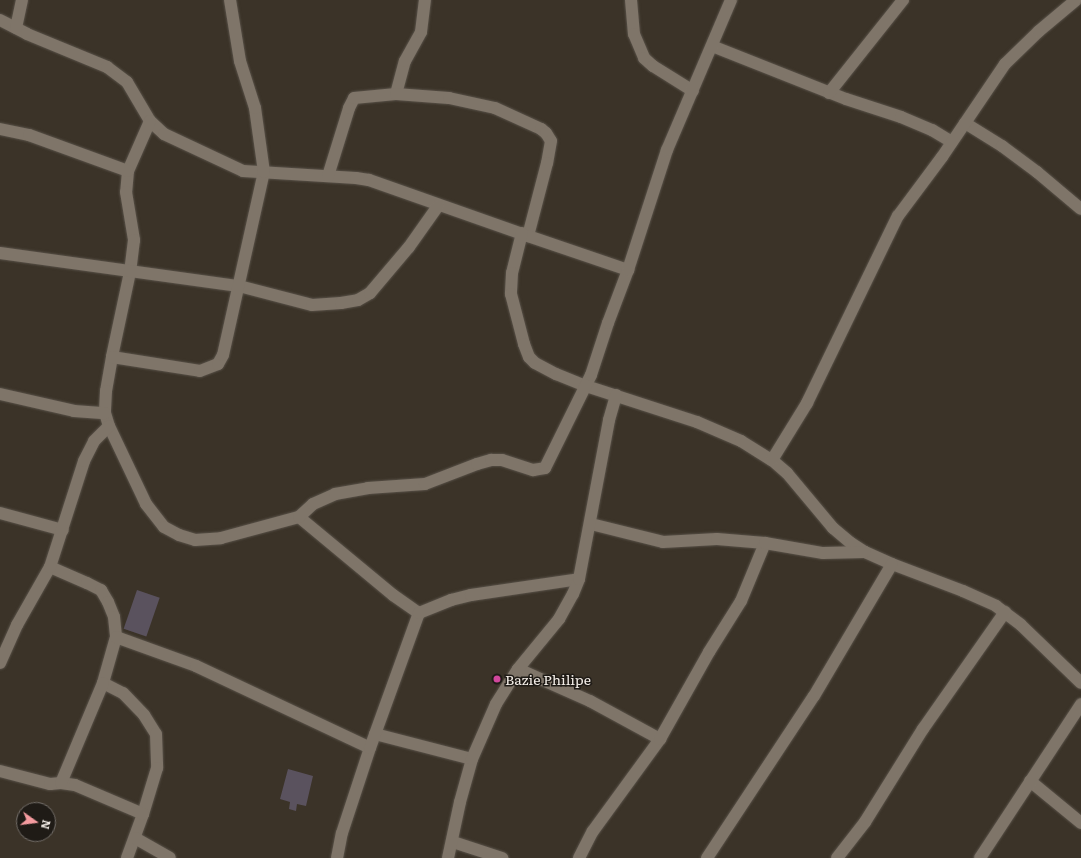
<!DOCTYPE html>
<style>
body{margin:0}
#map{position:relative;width:1081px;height:858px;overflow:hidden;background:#3b3328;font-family:Literata,serif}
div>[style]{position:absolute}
.building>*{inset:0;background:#5a525e;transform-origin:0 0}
.roads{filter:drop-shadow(0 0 1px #585148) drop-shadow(0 0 1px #585148)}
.minor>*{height:12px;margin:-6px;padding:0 6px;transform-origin:6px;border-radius:6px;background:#7f7569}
.dots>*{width:11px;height:11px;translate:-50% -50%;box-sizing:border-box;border:2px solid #1f1b16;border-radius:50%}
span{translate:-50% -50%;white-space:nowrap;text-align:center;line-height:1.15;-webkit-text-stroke:3px #1f1b16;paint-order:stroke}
.poi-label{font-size:14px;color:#f3ede7}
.left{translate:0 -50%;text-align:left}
.north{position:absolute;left:16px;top:802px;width:40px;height:40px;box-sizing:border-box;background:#1f1b16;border:1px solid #746f6a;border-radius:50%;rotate:104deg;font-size:11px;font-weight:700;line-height:16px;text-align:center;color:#f3ede7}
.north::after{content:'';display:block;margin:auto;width:14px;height:18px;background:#f49b9f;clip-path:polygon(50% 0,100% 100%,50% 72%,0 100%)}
</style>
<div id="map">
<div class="building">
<div style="left:137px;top:590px;width:24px;height:41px;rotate:19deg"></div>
<div style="clip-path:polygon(288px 769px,313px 776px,306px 806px,297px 804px,296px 811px,289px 809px,290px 802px,280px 799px)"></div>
</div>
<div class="roads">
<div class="minor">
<div style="left:631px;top:0;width:34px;rotate:85deg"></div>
<div style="left:634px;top:34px;width:26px;rotate:67deg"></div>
<div style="left:644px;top:58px;width:12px;rotate:42deg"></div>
<div style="left:653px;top:66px;width:47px;rotate:32deg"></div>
<div style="left:0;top:20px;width:30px;rotate:27deg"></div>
<div style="left:27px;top:34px;width:87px;rotate:22.4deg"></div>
<div style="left:107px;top:67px;width:25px;rotate:37deg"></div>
<div style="left:127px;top:82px;width:45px;rotate:59.5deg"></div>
<div style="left:150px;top:121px;width:19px;rotate:43deg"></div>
<div style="left:164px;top:134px;width:87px;rotate:25.1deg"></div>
<div style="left:243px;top:171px;width:113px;rotate:3.5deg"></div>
<div style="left:356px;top:178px;width:13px;rotate:9deg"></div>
<div style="left:369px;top:180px;width:169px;rotate:19.4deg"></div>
<div style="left:16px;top:28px;width:29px;rotate:-78deg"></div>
<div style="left:712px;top:46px;width:144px;rotate:21.6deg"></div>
<div style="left:846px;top:99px;width:58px;rotate:18.1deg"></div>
<div style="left:901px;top:117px;width:34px;rotate:23deg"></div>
<div style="left:932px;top:130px;width:23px;rotate:31deg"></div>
<div style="left:829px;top:93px;width:119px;rotate:-51.5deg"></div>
<div style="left:396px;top:94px;width:34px;rotate:-75deg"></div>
<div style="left:405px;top:61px;width:33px;rotate:-61deg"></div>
<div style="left:421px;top:32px;width:32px;rotate:-83deg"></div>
<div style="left:150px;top:121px;width:55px;rotate:113.7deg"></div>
<div style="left:128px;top:171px;width:21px;rotate:95deg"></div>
<div style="left:126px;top:192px;width:49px;rotate:80.5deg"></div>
<div style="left:134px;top:240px;width:32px;rotate:97deg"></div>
<div style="left:130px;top:272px;width:87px;rotate:102deg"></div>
<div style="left:112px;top:357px;width:35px;rotate:100deg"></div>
<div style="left:106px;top:391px;width:22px;rotate:93deg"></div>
<div style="left:105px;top:413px;width:14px;rotate:73deg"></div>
<div style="left:109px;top:426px;width:86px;rotate:64.6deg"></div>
<div style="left:146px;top:504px;width:29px;rotate:52deg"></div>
<div style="left:164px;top:527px;width:17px;rotate:28deg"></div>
<div style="left:179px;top:535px;width:17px;rotate:17deg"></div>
<div style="left:195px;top:540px;width:26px;rotate:-4deg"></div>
<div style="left:221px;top:538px;width:81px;rotate:-15.1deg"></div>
<div style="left:299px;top:517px;width:122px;rotate:39.7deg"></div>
<div style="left:393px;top:595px;width:32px;rotate:35deg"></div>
<div style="left:965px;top:123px;width:44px;rotate:31.9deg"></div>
<div style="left:1002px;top:146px;width:44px;rotate:36.6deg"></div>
<div style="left:1037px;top:172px;width:57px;rotate:40.1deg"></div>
<div style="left:0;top:129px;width:30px;rotate:12deg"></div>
<div style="left:29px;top:135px;width:105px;rotate:20deg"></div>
<div style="left:328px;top:176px;width:71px;rotate:-72.8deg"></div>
<div style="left:349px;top:108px;width:11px;rotate:-63deg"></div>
<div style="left:354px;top:98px;width:42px;rotate:-5.4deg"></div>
<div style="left:396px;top:94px;width:53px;rotate:4.3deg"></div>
<div style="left:449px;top:98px;width:47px;rotate:12.3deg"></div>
<div style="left:495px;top:108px;width:51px;rotate:24.5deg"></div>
<div style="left:541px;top:129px;width:6px;rotate:39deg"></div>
<div style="left:546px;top:133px;width:9px;rotate:58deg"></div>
<div style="left:551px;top:141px;width:22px;rotate:100deg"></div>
<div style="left:547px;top:163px;width:75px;rotate:104.6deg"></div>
<div style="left:528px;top:236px;width:106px;rotate:18.8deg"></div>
<div style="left:522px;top:233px;width:41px;rotate:104deg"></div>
<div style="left:512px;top:273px;width:21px;rotate:93deg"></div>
<div style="left:511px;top:294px;width:52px;rotate:75.4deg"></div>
<div style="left:524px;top:344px;width:14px;rotate:69deg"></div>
<div style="left:529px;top:357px;width:8px;rotate:45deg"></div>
<div style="left:535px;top:363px;width:24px;rotate:28deg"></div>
<div style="left:556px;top:374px;width:32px;rotate:22deg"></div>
<div style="left:586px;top:386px;width:117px;rotate:18deg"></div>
<div style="left:697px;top:422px;width:48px;rotate:23.4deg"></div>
<div style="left:741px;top:441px;width:36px;rotate:32deg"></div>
<div style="left:772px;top:460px;width:20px;rotate:41deg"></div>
<div style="left:787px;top:473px;width:72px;rotate:50.1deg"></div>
<div style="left:833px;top:528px;width:23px;rotate:40deg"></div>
<div style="left:851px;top:543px;width:17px;rotate:33deg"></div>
<div style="left:865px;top:552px;width:30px;rotate:24deg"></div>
<div style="left:892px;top:564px;width:76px;rotate:20.8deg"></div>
<div style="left:963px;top:591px;width:36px;rotate:24deg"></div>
<div style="left:996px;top:606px;width:31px;rotate:37deg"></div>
<div style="left:1021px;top:625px;width:83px;rotate:44deg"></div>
<div style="left:0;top:253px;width:241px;rotate:7.9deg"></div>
<div style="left:239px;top:286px;width:75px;rotate:14.6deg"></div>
<div style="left:312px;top:305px;width:29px;rotate:-4deg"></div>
<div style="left:341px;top:303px;width:17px;rotate:-10deg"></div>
<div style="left:358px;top:300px;width:14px;rotate:-30deg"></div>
<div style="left:370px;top:293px;width:60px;rotate:-49.7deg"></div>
<div style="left:409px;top:247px;width:50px;rotate:-54.7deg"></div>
<div style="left:112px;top:357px;width:89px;rotate:9deg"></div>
<div style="left:200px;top:371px;width:19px;rotate:-21deg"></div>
<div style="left:218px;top:364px;width:10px;rotate:-61deg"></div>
<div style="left:223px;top:355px;width:188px;rotate:-77.4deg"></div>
<div style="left:264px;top:172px;width:65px;rotate:-98deg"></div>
<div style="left:255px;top:108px;width:49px;rotate:-107.7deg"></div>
<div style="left:240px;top:61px;width:62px;rotate:-99.3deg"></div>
<div style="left:0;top:394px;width:76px;rotate:12.9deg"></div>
<div style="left:74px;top:411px;width:31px;rotate:4deg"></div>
<div style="left:772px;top:460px;width:67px;rotate:-58.4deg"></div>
<div style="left:807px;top:403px;width:208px;rotate:-64.1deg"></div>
<div style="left:898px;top:216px;width:74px;rotate:-53.3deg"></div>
<div style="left:942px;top:157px;width:112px;rotate:-55.9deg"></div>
<div style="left:1005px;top:64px;width:47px;rotate:-44.1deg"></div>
<div style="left:1039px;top:31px;width:48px;rotate:-40deg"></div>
<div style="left:0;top:513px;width:65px;rotate:15.1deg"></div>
<div style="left:299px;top:517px;width:19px;rotate:-43deg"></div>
<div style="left:313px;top:504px;width:24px;rotate:-24deg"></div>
<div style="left:335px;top:494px;width:34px;rotate:-10deg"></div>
<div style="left:368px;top:488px;width:57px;rotate:-4deg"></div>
<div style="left:425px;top:484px;width:56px;rotate:-21deg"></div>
<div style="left:477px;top:464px;width:15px;rotate:-16deg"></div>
<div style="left:491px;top:460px;width:11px"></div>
<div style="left:502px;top:460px;width:33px;rotate:18deg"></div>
<div style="left:533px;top:470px;width:12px;rotate:-9deg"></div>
<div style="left:545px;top:468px;width:104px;rotate:-63.7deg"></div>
<div style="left:591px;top:375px;width:55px;rotate:-71.9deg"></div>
<div style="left:608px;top:323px;width:57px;rotate:-69.3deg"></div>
<div style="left:628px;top:270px;width:126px;rotate:-72deg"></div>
<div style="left:667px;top:150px;width:163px;rotate:-66.9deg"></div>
<div style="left:591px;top:524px;width:74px;rotate:14deg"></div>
<div style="left:663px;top:542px;width:54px;rotate:-3.2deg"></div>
<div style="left:717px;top:539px;width:48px;rotate:4.8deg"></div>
<div style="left:50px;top:567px;width:40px;rotate:23.4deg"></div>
<div style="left:87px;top:583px;width:16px;rotate:27deg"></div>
<div style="left:101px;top:590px;width:14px;rotate:60deg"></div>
<div style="left:108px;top:602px;width:16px;rotate:68deg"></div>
<div style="left:114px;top:617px;width:20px;rotate:84deg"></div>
<div style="left:116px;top:637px;width:48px;rotate:105.8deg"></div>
<div style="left:103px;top:683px;width:22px;rotate:27deg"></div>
<div style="left:123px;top:693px;width:30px;rotate:46deg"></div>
<div style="left:144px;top:715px;width:22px;rotate:58deg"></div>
<div style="left:156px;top:734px;width:34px;rotate:88deg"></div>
<div style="left:157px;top:768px;width:48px;rotate:106.9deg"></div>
<div style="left:143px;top:814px;width:47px;rotate:110deg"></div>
<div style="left:116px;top:637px;width:85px;rotate:19.9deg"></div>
<div style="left:196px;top:666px;width:192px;rotate:25.2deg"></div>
<div style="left:0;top:663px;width:42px;rotate:-65.9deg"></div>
<div style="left:17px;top:625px;width:67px;rotate:-60.4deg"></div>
<div style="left:50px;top:567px;width:111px;rotate:-72.2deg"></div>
<div style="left:84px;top:461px;width:22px;rotate:-63deg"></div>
<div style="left:94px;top:441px;width:21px;rotate:-45deg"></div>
<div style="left:518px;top:669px;width:79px;rotate:24deg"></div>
<div style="left:590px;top:701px;width:80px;rotate:28.5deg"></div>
<div style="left:375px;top:734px;width:100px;rotate:14.5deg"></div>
<div style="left:0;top:771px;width:52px;rotate:14.6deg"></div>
<div style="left:50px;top:784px;width:11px;rotate:-5deg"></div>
<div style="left:61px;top:783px;width:14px;rotate:8deg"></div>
<div style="left:75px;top:785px;width:74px;rotate:23.1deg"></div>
<div style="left:1030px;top:781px;width:66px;rotate:39.5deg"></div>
<div style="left:61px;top:783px;width:108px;rotate:-67.2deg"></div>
<div style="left:135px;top:838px;width:40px;rotate:29.7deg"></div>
<div style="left:453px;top:842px;width:52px;rotate:18.1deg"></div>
<div style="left:337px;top:858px;width:25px;rotate:-79deg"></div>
<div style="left:342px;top:833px;width:89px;rotate:-71.8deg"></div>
<div style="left:370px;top:748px;width:144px;rotate:-70.1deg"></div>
<div style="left:419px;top:613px;width:35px;rotate:-22deg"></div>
<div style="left:451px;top:600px;width:21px;rotate:-14deg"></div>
<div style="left:471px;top:595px;width:109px;rotate:-8.4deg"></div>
<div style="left:448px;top:858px;width:57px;rotate:-77.9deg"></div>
<div style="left:460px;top:802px;width:45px;rotate:-74.4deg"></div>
<div style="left:472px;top:759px;width:60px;rotate:-66.4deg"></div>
<div style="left:496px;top:704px;width:41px;rotate:-57.8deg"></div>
<div style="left:518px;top:669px;width:65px;rotate:-50.6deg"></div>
<div style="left:559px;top:619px;width:29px;rotate:-61deg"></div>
<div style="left:573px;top:594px;width:16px;rotate:-68deg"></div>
<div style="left:579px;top:579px;width:162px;rotate:-79.3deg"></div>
<div style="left:609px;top:420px;width:26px;rotate:-74deg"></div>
<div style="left:579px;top:858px;width:30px;rotate:-63deg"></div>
<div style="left:593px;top:831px;width:114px;rotate:-53.9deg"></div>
<div style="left:660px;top:739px;width:100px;rotate:-60.6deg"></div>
<div style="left:709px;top:652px;width:60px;rotate:-57.9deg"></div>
<div style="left:741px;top:601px;width:63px;rotate:-67.5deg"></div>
<div style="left:765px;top:543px;width:59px;rotate:9.8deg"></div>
<div style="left:823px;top:553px;width:42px;rotate:-1.4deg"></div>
<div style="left:707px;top:858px;width:194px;rotate:-56.6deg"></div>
<div style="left:814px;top:696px;width:153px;rotate:-59.4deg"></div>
<div style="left:837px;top:858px;width:46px;rotate:-52.1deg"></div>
<div style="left:865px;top:822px;width:110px;rotate:-58.1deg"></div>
<div style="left:923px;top:729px;width:143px;rotate:-55deg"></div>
<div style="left:980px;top:858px;width:184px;rotate:-56.7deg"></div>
</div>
</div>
<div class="dots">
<div style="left:497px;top:679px;background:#d1479c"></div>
</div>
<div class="poi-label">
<span class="left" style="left:505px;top:679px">Bazie Philipe</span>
</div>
<div class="north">N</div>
</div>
